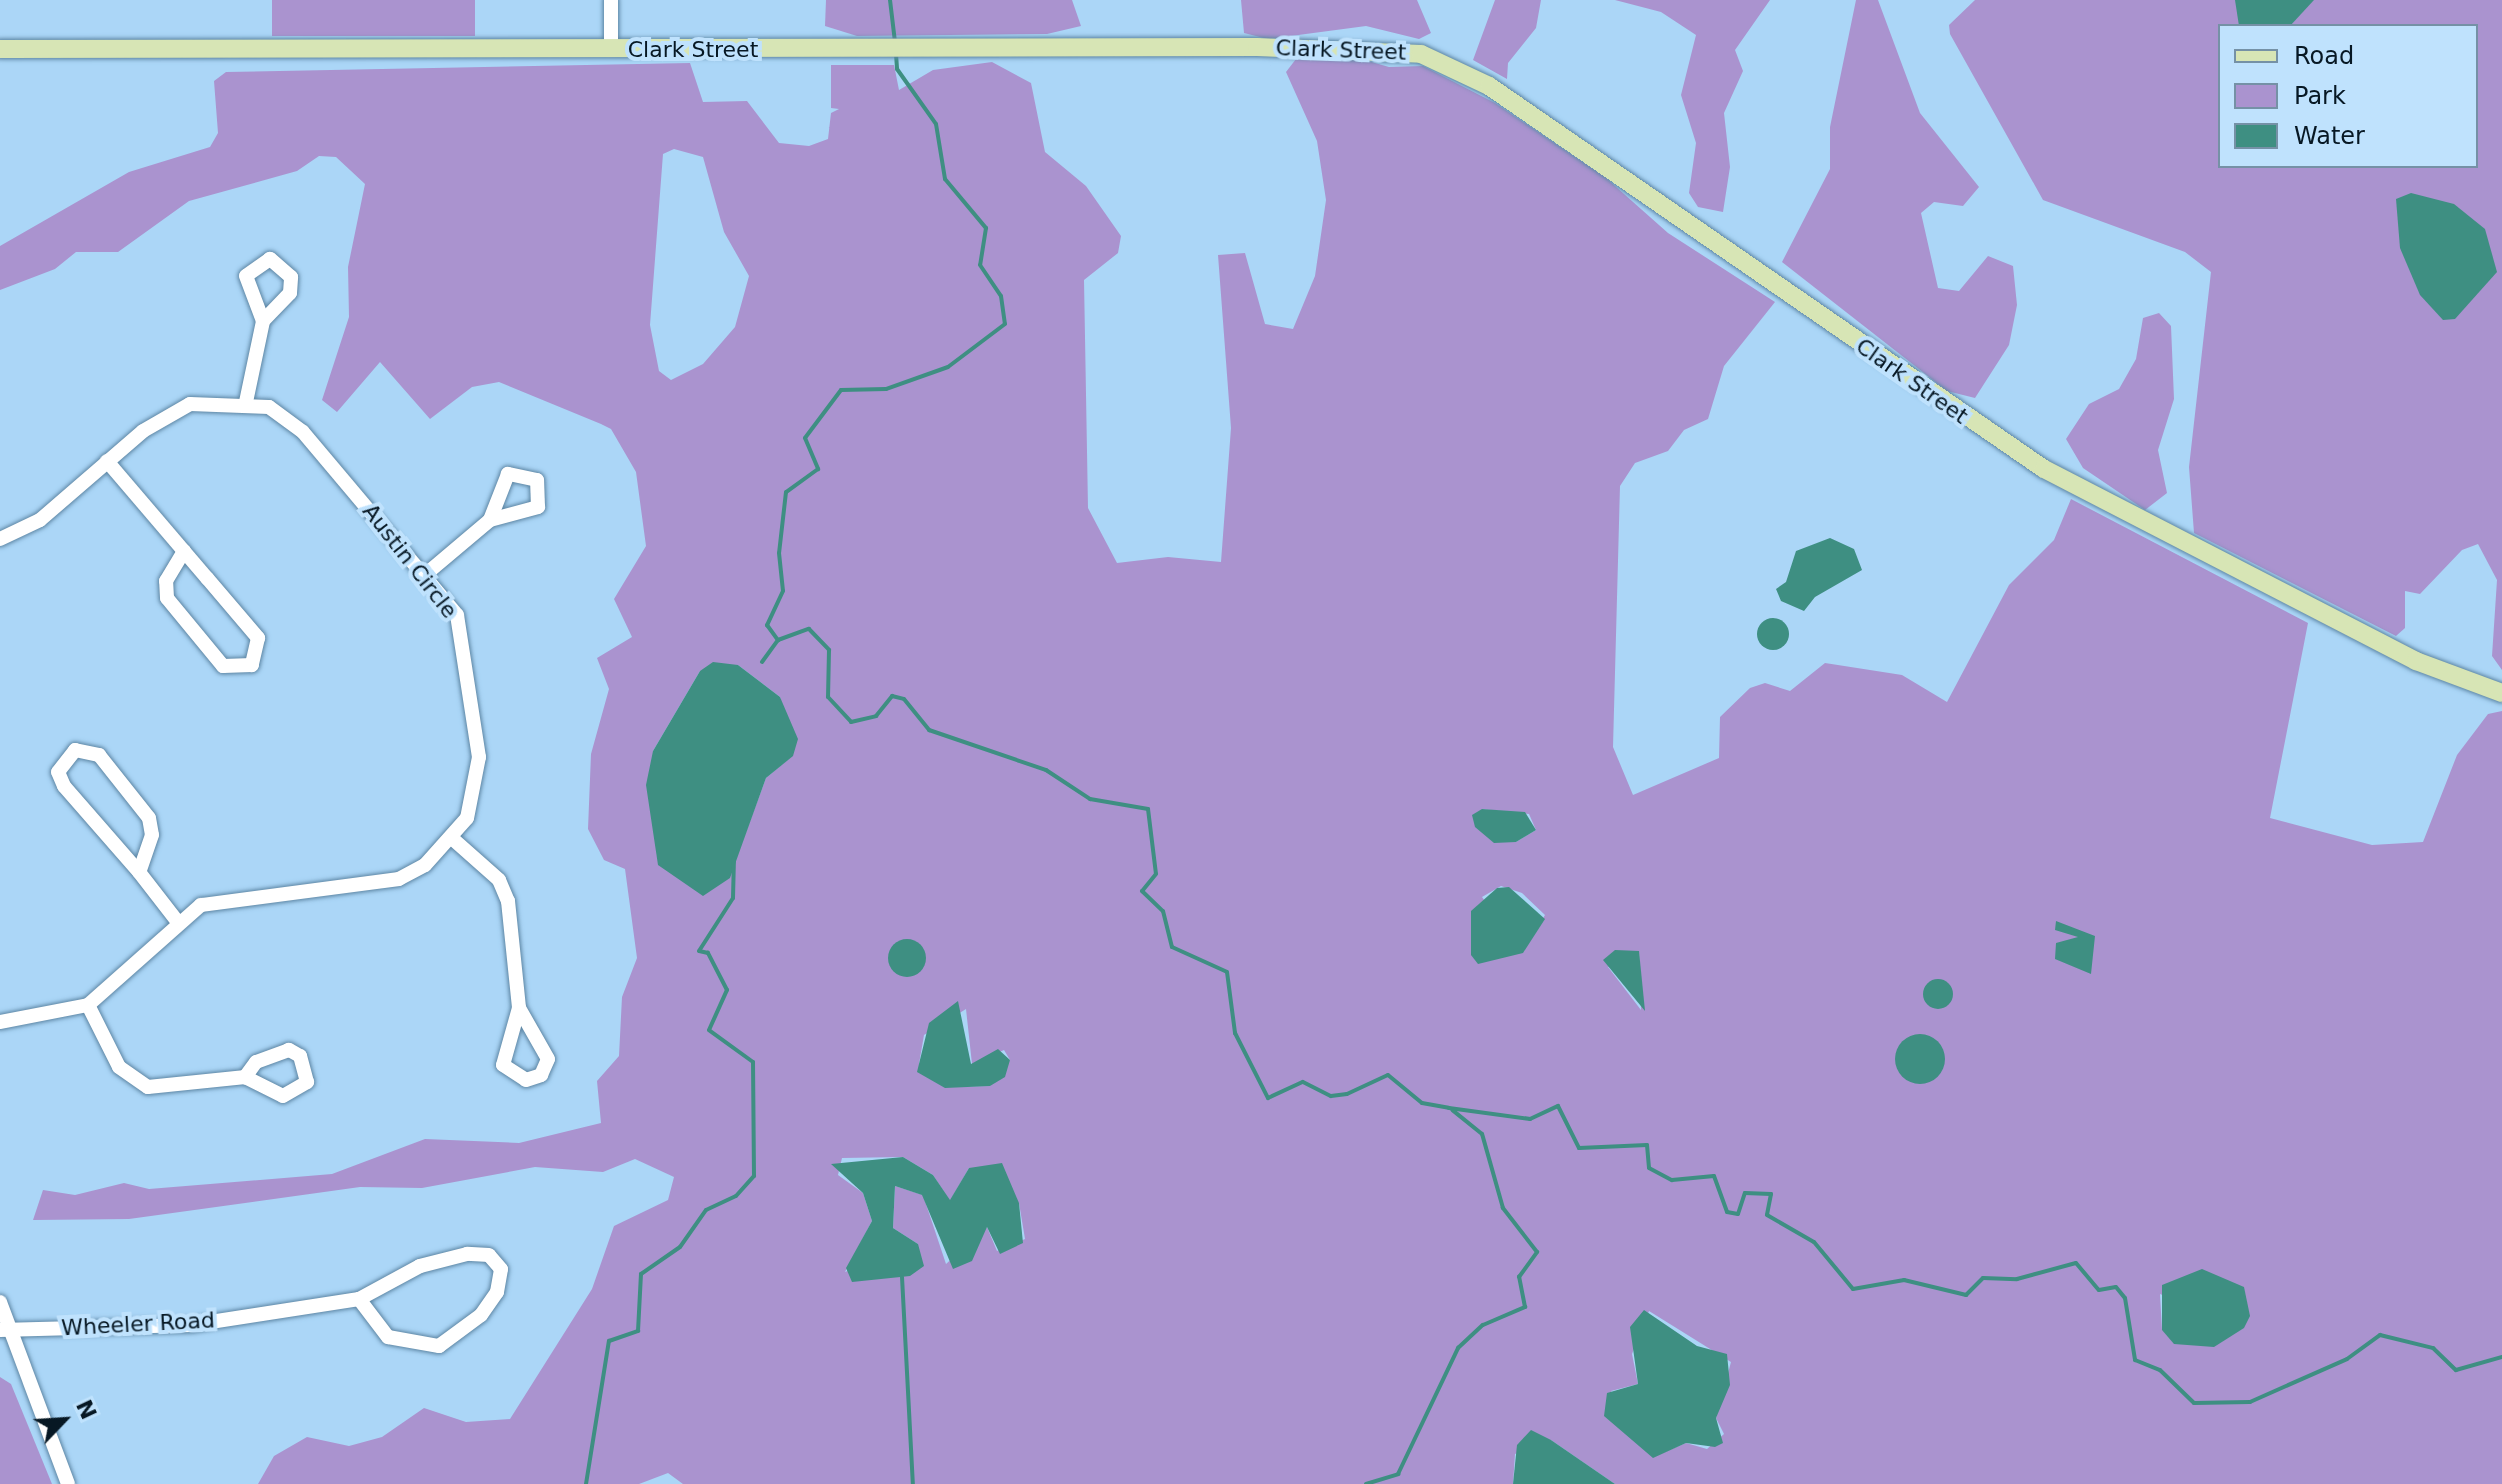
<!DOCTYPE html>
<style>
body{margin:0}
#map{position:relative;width:2502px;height:1484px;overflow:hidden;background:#abd6f7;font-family:"DejaVu Sans",sans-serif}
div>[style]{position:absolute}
.green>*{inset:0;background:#aa93cf;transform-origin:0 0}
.water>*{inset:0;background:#3e8f82}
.round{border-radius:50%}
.stream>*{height:4px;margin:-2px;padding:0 2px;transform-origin:2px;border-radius:2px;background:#3e8f82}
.roads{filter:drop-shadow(0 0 2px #5d86a4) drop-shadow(0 0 2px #5d86a4)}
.minor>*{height:14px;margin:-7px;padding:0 7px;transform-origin:7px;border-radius:7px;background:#fff}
.major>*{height:18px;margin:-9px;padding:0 9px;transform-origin:9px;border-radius:9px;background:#d7e5b5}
span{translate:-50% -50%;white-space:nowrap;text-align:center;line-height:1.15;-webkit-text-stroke:8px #bfe2fd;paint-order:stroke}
.street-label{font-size:22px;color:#071824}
.legend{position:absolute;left:2218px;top:24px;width:260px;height:144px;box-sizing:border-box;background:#bfe2fd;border:2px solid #7591a6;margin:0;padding:10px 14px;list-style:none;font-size:24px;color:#071824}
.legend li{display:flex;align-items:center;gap:16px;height:40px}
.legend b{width:40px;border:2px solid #7591a6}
.north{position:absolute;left:24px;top:1380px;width:80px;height:80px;-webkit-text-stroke:6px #bfe2fd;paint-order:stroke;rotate:65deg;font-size:22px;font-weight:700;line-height:32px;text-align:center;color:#071824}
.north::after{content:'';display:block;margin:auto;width:28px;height:36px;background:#071824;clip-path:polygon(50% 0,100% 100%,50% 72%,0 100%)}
</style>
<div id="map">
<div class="green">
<div style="left:272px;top:0;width:203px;height:36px"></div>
<div style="clip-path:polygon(826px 0,1072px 0,1081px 26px,1047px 34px,857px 36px,825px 26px)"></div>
<div style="clip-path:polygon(1241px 0,1417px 0,1431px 33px,1419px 39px,1366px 26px,1268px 39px,1244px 33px)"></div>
<div style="clip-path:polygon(1495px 0,1541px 0,1536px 28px,1508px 63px,1507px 79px,1473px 60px)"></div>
<div style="clip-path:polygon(1615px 0,1770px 0,1735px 50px,1743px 71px,1724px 113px,1730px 167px,1723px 212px,1698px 207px,1689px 193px,1696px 143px,1681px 95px,1696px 35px,1661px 12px)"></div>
<div style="clip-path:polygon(1856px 0,1878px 0,1920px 113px,1979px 187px,1963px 206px,1934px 202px,1921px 213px,1938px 288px,1959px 291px,1988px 256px,2013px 266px,2017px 305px,2009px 345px,1975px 398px,1947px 391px,1782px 262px,1830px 169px,1830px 127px)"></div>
<div style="clip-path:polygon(evenodd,1975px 0,2502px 0,2502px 670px,2492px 656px,2497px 580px,2478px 544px,2462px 550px,2420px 594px,2405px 591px,2405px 628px,2396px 636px,2194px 533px,2189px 467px,2211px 272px,2185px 252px,2043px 200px,1950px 34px,1949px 25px,1975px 0,2220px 26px,2476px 26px,2476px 166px,2220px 166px,2220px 26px)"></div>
<div style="clip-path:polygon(evenodd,1347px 55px,1389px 67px,1423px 66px,1495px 103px,1606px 178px,1668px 233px,1775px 302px,1724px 366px,1708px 419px,1684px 430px,1668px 451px,1635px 463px,1620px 486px,1613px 747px,1633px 795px,1719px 758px,1720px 717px,1750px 688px,1765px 683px,1790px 691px,1825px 663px,1902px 675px,1947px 702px,2009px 585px,2054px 540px,2071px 499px,2308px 623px,2270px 818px,2372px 845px,2423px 842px,2457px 755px,2488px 714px,2502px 711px,2502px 1484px,1615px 1484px,1551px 1440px,1515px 1454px,1513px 1484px,683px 1484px,668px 1473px,639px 1484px,258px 1484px,274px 1456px,307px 1437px,349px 1446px,382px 1437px,424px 1408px,466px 1422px,510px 1419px,592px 1289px,614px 1226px,668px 1200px,674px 1177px,635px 1159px,603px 1172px,535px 1167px,422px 1188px,360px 1187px,129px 1219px,33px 1220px,43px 1190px,75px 1195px,124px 1183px,149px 1189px,332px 1174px,425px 1139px,519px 1143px,601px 1123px,597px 1081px,619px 1056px,622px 997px,637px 958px,625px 869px,604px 860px,588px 829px,591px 754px,609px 689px,597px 658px,632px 637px,614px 599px,646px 546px,636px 472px,611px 429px,601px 424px,499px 382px,472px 387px,430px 419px,380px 362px,337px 412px,322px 400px,349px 317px,348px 267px,365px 184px,336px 157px,319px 156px,297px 171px,189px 201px,118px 252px,76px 252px,55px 269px,0 290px,0 246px,129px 172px,210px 147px,218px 133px,214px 81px,226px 72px,690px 63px,703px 102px,747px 101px,779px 143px,809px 146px,828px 139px,831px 113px,839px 109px,831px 108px,831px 65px,894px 65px,899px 90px,933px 70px,992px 62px,1031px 83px,1045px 152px,1086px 186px,1121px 236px,1118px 253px,1084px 280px,1088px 508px,1117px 563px,1168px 557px,1221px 562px,1231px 428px,1218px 255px,1245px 253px,1265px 324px,1293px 329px,1315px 276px,1326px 200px,1317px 141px,1286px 72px,1296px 59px,1347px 55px,674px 149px,703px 157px,724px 232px,749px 276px,735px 327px,703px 364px,671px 380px,659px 371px,650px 325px,663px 154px,674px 149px,1347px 55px,738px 665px,780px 697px,792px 756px,766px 778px,740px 848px,657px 857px,653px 751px,700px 671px,738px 665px,1347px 55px,1482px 809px,1529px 814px,1536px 830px,1516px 842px,1482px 809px,1347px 55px,1501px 886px,1522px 893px,1545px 915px,1522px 953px,1482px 897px,1501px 886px,1347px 55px,1639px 951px,1641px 1010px,1608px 967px,1639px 951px,1347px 55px,966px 1009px,972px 1064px,1004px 1050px,1010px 1060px,990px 1086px,945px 1087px,919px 1064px,924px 1035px,966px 1009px,1347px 55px,903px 1157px,933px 1175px,950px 1201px,969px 1168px,1019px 1203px,1025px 1239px,997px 1251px,987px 1227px,946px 1264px,923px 1195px,895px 1186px,893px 1228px,918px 1244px,845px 1272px,872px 1221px,863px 1193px,838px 1175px,842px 1158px,903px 1157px,1347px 55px,2160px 1294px,2244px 1328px,2162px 1330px,2160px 1294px,1347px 55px,1649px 1311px,1731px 1362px,1716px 1418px,1724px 1434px,1707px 1449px,1686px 1443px,1653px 1457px,1611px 1391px,1638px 1384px,1632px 1354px,1649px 1311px)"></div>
<div style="clip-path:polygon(2159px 313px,2171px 326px,2174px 399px,2158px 450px,2167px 493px,2145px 510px,2083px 468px,2066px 439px,2089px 404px,2119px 389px,2136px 359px,2143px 318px)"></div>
<div style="clip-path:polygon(0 1377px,11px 1384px,52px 1484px,0 1484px)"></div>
</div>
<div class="water">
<div style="clip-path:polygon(2235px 0,2314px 0,2290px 26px,2239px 26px)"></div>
<div style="clip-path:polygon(2411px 193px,2454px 204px,2485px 229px,2497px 272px,2455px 319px,2443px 320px,2420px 295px,2400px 248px,2396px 199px)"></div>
<div style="clip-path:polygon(1830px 538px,1854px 549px,1862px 570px,1815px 597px,1804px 611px,1781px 601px,1776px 589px,1786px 582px,1796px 551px)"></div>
<div class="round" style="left:1757px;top:618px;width:32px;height:32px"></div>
<div style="clip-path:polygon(713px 662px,738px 665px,780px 697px,798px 739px,793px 756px,766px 778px,730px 878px,703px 896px,658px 865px,646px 785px,653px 751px,700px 671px)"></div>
<div style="clip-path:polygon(1482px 809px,1525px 812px,1536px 830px,1516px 842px,1494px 843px,1475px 827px,1472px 815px)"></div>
<div style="clip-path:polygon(1509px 887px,1545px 919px,1523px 953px,1478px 964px,1471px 955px,1471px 911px,1497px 888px)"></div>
<div style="clip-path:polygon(2056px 921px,2095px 936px,2091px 974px,2055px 959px,2056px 943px,2078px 937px,2055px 930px)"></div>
<div class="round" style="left:888px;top:939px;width:38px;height:38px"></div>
<div style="clip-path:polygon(1615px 950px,1639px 951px,1645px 1011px,1603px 960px)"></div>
<div class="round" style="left:1923px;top:979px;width:30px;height:30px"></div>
<div style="clip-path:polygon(958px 1001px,971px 1064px,998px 1049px,1010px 1060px,1005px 1077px,990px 1086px,945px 1088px,917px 1072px,929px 1023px)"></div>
<div class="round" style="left:1895px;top:1034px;width:50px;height:50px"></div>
<div style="clip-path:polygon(903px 1157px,933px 1175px,950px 1200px,969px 1168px,1002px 1163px,1019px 1203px,1023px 1243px,1000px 1254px,987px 1227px,972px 1261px,953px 1269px,922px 1195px,895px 1186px,893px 1228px,918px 1244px,924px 1266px,910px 1276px,852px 1282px,846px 1268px,872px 1221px,863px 1193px,831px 1164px)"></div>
<div style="clip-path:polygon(2202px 1269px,2244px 1287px,2250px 1316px,2244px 1328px,2214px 1347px,2174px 1344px,2162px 1330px,2162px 1285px)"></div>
<div style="clip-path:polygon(1644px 1310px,1697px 1346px,1727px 1354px,1730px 1385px,1716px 1418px,1723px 1443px,1715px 1447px,1686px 1443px,1653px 1458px,1604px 1416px,1607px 1393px,1638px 1384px,1630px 1327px)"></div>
<div style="clip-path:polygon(1531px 1430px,1551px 1440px,1615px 1484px,1513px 1484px,1517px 1445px)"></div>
</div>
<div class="stream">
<div style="left:890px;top:0;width:42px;rotate:83.2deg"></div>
<div style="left:896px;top:54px;width:15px;rotate:86deg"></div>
<div style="left:897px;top:69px;width:67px;rotate:54.7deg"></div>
<div style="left:936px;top:124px;width:56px;rotate:80.7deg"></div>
<div style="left:945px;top:179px;width:64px;rotate:50.1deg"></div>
<div style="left:986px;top:228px;width:37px;rotate:99deg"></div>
<div style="left:980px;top:265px;width:37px;rotate:56deg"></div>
<div style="left:1001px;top:296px;width:28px;rotate:82deg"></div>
<div style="left:1005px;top:324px;width:71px;rotate:143deg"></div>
<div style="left:948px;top:367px;width:66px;rotate:160.5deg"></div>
<div style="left:886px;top:389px;width:45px;rotate:178.7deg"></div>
<div style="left:841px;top:390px;width:60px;rotate:126.9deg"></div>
<div style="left:805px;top:438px;width:34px;rotate:67deg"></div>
<div style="left:818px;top:469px;width:39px;rotate:144deg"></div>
<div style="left:786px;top:492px;width:61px;rotate:96.5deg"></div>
<div style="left:779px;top:553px;width:38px;rotate:84deg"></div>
<div style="left:783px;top:591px;width:38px;rotate:115deg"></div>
<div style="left:767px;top:625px;width:19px;rotate:54deg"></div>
<div style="left:778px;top:640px;width:33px;rotate:-20deg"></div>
<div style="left:809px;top:629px;width:29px;rotate:46deg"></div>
<div style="left:829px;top:650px;width:47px;rotate:91.2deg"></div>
<div style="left:828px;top:697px;width:34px;rotate:47deg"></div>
<div style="left:851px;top:722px;width:26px;rotate:-13deg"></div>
<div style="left:876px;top:716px;width:26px;rotate:-51deg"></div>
<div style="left:892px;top:696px;width:12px;rotate:14deg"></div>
<div style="left:904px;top:699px;width:40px;rotate:51deg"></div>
<div style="left:929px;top:730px;width:124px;rotate:18.9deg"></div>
<div style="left:1046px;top:770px;width:53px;rotate:33.4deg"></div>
<div style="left:1090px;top:799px;width:59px;rotate:9.8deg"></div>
<div style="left:1148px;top:809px;width:65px;rotate:83deg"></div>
<div style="left:1156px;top:874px;width:22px;rotate:129deg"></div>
<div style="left:1142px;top:891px;width:29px;rotate:44deg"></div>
<div style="left:1163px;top:911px;width:37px;rotate:76deg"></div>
<div style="left:1172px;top:947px;width:60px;rotate:24.4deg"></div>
<div style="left:1227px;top:972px;width:62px;rotate:82.5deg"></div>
<div style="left:1235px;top:1033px;width:73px;rotate:63.1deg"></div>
<div style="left:1268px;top:1098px;width:38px;rotate:-25deg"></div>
<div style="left:1303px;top:1082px;width:31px;rotate:27deg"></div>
<div style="left:1331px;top:1096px;width:16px;rotate:-7deg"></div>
<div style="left:1347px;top:1094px;width:45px;rotate:-24.9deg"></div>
<div style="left:1388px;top:1075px;width:44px;rotate:39.5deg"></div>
<div style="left:1422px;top:1103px;width:27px;rotate:10deg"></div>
<div style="left:1449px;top:1108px;width:82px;rotate:7.7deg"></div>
<div style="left:1530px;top:1119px;width:31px;rotate:-25deg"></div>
<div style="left:1558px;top:1106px;width:47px;rotate:63.4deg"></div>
<div style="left:1579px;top:1148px;width:68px;rotate:-2.5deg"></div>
<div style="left:1647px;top:1145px;width:23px;rotate:85deg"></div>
<div style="left:1649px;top:1168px;width:26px;rotate:28deg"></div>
<div style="left:1672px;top:1180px;width:42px;rotate:-5.4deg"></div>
<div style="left:1714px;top:1176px;width:38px;rotate:70deg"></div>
<div style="left:1727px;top:1212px;width:11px;rotate:10deg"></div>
<div style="left:1738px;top:1214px;width:22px;rotate:-72deg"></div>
<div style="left:1745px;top:1193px;width:26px;rotate:2deg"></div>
<div style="left:1771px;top:1194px;width:21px;rotate:101deg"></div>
<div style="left:1767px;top:1215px;width:54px;rotate:29.9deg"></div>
<div style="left:1814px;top:1242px;width:61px;rotate:50.3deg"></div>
<div style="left:1853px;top:1289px;width:52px;rotate:-10deg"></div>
<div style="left:1904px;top:1280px;width:64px;rotate:13.6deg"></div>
<div style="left:1966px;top:1295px;width:24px;rotate:-45deg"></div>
<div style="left:1983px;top:1278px;width:34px;rotate:2deg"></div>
<div style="left:2017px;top:1279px;width:61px;rotate:-15.2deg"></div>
<div style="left:2076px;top:1263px;width:35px;rotate:50deg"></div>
<div style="left:2099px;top:1290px;width:17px;rotate:-10deg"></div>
<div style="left:2116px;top:1287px;width:14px;rotate:51deg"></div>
<div style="left:2125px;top:1298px;width:63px;rotate:80.8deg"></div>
<div style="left:2135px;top:1360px;width:27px;rotate:22deg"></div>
<div style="left:2160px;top:1370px;width:47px;rotate:44.1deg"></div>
<div style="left:2194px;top:1403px;width:56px;rotate:-1deg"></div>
<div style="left:2250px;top:1402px;width:106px;rotate:-23.9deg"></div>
<div style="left:2347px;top:1359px;width:41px;rotate:-36deg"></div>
<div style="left:2380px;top:1335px;width:55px;rotate:13.8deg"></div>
<div style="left:2433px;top:1348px;width:32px;rotate:44deg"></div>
<div style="left:2456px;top:1370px;width:48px;rotate:-15.8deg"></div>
<div style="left:762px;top:662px;width:27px;rotate:-54deg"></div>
<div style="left:902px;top:1277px;width:207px;rotate:87deg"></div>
<div style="left:586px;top:1484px;width:145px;rotate:-80.9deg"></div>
<div style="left:609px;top:1341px;width:31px;rotate:-19deg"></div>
<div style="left:638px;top:1331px;width:57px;rotate:-87deg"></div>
<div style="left:641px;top:1274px;width:47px;rotate:-34.7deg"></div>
<div style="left:680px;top:1247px;width:45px;rotate:-54.9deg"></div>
<div style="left:706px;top:1210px;width:33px;rotate:-25deg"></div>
<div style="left:736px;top:1196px;width:27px;rotate:-48deg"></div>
<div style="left:754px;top:1176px;width:114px;rotate:-90.5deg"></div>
<div style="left:753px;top:1062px;width:54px;rotate:-144deg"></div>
<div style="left:709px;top:1030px;width:44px;rotate:-65.8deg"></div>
<div style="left:727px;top:990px;width:42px;rotate:-117.2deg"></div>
<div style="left:708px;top:953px;width:9px;rotate:-167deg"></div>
<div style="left:699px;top:951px;width:63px;rotate:-57.3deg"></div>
<div style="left:733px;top:898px;width:40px;rotate:-88.6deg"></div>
<div style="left:1366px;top:1484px;width:34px;rotate:-17deg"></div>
<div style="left:1398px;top:1474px;width:140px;rotate:-64.5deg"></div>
<div style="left:1458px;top:1348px;width:34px;rotate:-43deg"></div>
<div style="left:1483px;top:1325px;width:46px;rotate:-23.2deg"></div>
<div style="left:1525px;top:1307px;width:31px;rotate:-101deg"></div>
<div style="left:1519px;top:1277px;width:31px;rotate:-54deg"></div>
<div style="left:1537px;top:1252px;width:56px;rotate:-127.7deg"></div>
<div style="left:1503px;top:1208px;width:77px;rotate:-105.8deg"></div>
<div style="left:1482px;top:1134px;width:38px;rotate:-141deg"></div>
</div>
<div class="roads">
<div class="minor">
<div style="left:611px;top:0;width:50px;rotate:90deg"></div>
<div style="left:246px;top:402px;width:83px;rotate:-78.1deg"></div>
<div style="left:263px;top:321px;width:39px;rotate:-46deg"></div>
<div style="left:290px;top:293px;width:16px;rotate:-86deg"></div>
<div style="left:291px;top:277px;width:28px;rotate:-139deg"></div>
<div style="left:270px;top:259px;width:29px;rotate:145deg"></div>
<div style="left:246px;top:276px;width:48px;rotate:69.3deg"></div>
<div style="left:107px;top:461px;width:154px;rotate:49.5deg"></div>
<div style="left:207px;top:578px;width:79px;rotate:49.6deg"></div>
<div style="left:258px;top:638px;width:28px;rotate:103deg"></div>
<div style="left:252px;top:665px;width:29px;rotate:178deg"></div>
<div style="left:223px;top:666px;width:88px;rotate:-129.5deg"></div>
<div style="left:167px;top:598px;width:17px;rotate:-93deg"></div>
<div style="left:166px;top:581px;width:35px;rotate:-59deg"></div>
<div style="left:0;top:539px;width:44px;rotate:-25.4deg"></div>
<div style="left:40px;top:520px;width:136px;rotate:-40.8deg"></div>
<div style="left:143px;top:431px;width:54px;rotate:-29.9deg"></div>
<div style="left:190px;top:404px;width:79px;rotate:2.2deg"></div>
<div style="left:269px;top:407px;width:42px;rotate:36.3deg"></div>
<div style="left:303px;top:432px;width:239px;rotate:49.9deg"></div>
<div style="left:457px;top:615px;width:144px;rotate:81.2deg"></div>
<div style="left:479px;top:757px;width:62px;rotate:101.1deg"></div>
<div style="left:467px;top:818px;width:63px;rotate:131.8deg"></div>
<div style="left:425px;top:865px;width:30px;rotate:152deg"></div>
<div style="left:399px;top:879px;width:200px;rotate:172.5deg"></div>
<div style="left:201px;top:905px;width:151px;rotate:138.5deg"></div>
<div style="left:88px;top:1005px;width:90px;rotate:169.1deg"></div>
<div style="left:426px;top:574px;width:84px;rotate:-40.2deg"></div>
<div style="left:490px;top:520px;width:50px;rotate:-15.2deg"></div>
<div style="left:538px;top:507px;width:27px;rotate:-92deg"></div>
<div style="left:537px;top:480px;width:30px;rotate:-168deg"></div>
<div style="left:508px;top:474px;width:49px;rotate:111.4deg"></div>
<div style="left:75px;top:750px;width:25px;rotate:12deg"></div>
<div style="left:99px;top:755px;width:80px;rotate:51.6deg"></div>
<div style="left:149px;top:818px;width:17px;rotate:80deg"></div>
<div style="left:152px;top:835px;width:39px;rotate:109deg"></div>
<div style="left:139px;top:872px;width:114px;rotate:-131.1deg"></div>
<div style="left:64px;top:786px;width:15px;rotate:-113deg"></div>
<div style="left:58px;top:772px;width:28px;rotate:-52deg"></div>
<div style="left:454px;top:840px;width:60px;rotate:41.6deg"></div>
<div style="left:499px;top:880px;width:23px;rotate:67deg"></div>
<div style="left:508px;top:901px;width:108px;rotate:84.1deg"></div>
<div style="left:519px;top:1008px;width:59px;rotate:105.7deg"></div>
<div style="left:503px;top:1065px;width:27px;rotate:33deg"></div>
<div style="left:526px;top:1080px;width:16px;rotate:-18deg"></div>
<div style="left:541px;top:1075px;width:17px;rotate:-66deg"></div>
<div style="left:548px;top:1059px;width:59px;rotate:-119.6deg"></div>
<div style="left:139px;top:872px;width:62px;rotate:52.2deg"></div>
<div style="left:88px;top:1005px;width:69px;rotate:63.4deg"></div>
<div style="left:119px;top:1067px;width:35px;rotate:35deg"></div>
<div style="left:148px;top:1087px;width:98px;rotate:-5.9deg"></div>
<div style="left:245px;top:1077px;width:42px;rotate:26.6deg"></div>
<div style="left:283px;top:1096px;width:28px;rotate:-30deg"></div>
<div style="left:307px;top:1082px;width:27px;rotate:-105deg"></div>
<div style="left:300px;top:1056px;width:13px;rotate:-151deg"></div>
<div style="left:289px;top:1050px;width:35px;rotate:160deg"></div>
<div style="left:256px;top:1062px;width:19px;rotate:126deg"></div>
<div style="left:0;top:1302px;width:194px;rotate:69.5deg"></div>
<div style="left:0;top:1330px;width:191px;rotate:-1.5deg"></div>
<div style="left:191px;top:1325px;width:170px;rotate:-8.8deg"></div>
<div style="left:359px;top:1299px;width:48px;rotate:52.7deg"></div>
<div style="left:388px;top:1337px;width:52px;rotate:10deg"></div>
<div style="left:439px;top:1346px;width:52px;rotate:-36.4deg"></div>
<div style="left:481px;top:1315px;width:28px;rotate:-55deg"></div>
<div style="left:497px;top:1292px;width:23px;rotate:-80deg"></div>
<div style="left:501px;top:1269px;width:18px;rotate:-131deg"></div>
<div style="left:489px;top:1255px;width:22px;rotate:-177deg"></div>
<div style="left:467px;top:1254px;width:49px;rotate:165.7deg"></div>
<div style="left:420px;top:1266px;width:69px;rotate:151.6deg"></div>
</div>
<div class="major">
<div style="left:0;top:49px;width:1257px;rotate:-0.09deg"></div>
<div style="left:1257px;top:47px;width:164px;rotate:2.4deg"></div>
<div style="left:1421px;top:54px;width:75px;rotate:25.2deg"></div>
<div style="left:1489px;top:86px;width:674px;rotate:34.61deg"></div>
<div style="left:2044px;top:469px;width:419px;rotate:27.3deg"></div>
<div style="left:2416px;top:661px;width:92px;rotate:20.4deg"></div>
</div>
</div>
<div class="street-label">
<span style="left:693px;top:50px">Clark Street</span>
<span style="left:1341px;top:50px;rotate:2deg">Clark Street</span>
<span style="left:1912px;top:381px;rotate:35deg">Clark Street</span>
<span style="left:410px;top:561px;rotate:52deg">Austin Circle</span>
<span style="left:138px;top:1324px;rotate:-3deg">Wheeler Road</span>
</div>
<ul class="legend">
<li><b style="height:10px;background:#d7e5b5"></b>Road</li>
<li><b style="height:22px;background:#aa93cf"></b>Park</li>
<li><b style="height:22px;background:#3e8f82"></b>Water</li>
</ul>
<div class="north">N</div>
</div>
